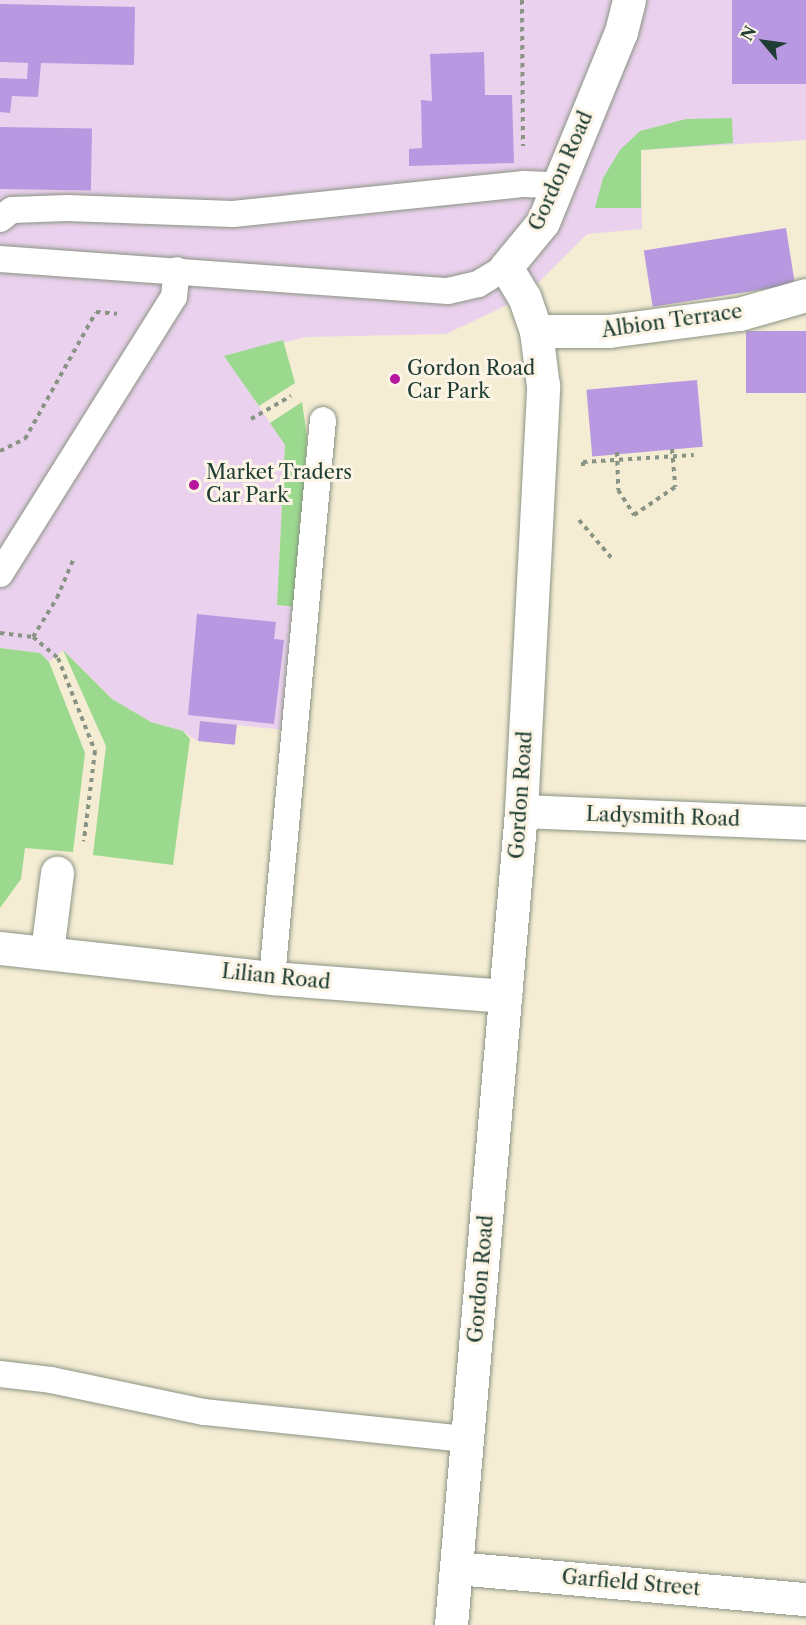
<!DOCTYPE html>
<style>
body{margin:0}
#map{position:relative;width:806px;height:1625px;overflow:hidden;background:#f4ecd3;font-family:"Libre Caslon Text",serif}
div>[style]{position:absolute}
.built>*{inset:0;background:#ead1ed}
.green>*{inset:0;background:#9bd98e}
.building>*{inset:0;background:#b898e1;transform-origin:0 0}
.path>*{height:4px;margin-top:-2px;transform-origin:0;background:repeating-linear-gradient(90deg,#8a9484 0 4.5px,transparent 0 9px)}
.roads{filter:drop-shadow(0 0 2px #8a9484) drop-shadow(0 0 2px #8a9484)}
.service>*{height:26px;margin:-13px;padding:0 13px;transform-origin:13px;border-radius:13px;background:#fff}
.minor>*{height:33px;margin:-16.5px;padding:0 16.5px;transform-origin:16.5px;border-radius:16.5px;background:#fff}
.path-bridge>*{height:4px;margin-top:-2px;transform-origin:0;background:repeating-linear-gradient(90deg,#8a9484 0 4.5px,transparent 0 9px)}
.dots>*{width:16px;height:16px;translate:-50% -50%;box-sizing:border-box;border:3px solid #fcf5e5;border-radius:50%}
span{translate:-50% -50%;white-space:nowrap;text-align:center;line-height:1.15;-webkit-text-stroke:6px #fcf5e5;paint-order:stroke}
.street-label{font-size:20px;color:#1f3d34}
.poi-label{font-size:20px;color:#1f3d34}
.left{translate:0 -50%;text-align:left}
.north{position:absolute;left:734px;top:12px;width:60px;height:60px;-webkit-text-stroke:4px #fcf5e5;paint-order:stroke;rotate:299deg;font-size:16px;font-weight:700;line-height:24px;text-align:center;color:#1f3d34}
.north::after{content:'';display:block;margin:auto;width:21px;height:27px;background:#1f3d34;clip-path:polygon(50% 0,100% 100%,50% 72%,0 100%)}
</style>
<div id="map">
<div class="built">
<div style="clip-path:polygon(0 0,806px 0,806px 140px,641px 150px,642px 229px,587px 234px,524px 297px,446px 334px,307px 337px,225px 356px,285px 445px,277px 605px,297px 607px,284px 730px,200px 721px,197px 741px,183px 731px,151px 722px,112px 699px,63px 650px,49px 662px,40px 653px,0 648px)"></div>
</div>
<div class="green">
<div style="clip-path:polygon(732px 118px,733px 143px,641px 150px,641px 208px,595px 208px,603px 178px,620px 150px,640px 131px,686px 119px)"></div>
<div style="clip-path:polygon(283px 340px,295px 383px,259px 406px,224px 356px)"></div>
<div style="clip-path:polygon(302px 402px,307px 437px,297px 607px,277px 605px,285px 445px,270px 423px)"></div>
<div style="clip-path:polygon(0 648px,40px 653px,49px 662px,85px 753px,73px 852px,25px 848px,21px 879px,0 908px)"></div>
<div style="clip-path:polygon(63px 650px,112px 699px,151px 722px,183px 731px,190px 739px,173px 865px,93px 855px,106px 746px)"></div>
</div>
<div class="building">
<div style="left:732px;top:0;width:74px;height:84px"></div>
<div style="clip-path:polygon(0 4px,135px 7px,134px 65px,41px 63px,38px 97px,12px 96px,10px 113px,0 112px,0 78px,27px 79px,28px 63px,0 62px)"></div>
<div style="clip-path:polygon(484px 52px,485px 95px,512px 95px,514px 163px,409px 166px,409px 149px,422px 148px,421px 100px,432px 101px,430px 54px)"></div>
<div style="left:0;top:127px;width:92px;height:62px;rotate:1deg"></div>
<div style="left:786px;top:228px;width:57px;height:144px;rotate:81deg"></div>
<div style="left:806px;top:331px;width:62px;height:60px;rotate:90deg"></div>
<div style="left:697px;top:380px;width:67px;height:111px;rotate:85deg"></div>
<div style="clip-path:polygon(197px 614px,276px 622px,274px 639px,284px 640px,274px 724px,188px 715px)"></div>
<div style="left:200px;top:721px;width:37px;height:20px;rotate:6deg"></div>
</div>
<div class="path">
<div style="left:522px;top:0;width:146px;rotate:89.6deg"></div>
<div style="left:251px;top:419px;width:46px;rotate:-29.9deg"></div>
<div style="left:0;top:451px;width:28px;rotate:-26deg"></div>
<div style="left:25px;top:439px;width:145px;rotate:-60.8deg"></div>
<div style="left:96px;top:312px;width:21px;rotate:5deg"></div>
<div style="left:583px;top:466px;width:4px;rotate:-90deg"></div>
<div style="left:583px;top:462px;width:111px;rotate:-3.6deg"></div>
<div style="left:618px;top:490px;width:30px;rotate:57deg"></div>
<div style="left:634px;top:515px;width:50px;rotate:-34.3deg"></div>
<div style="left:579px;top:520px;width:54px;rotate:49.5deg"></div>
<div style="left:0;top:633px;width:33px;rotate:7deg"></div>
<div style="left:33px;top:637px;width:33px;rotate:40deg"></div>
<div style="left:58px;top:658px;width:100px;rotate:68.3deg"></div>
<div style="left:95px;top:751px;width:91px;rotate:97deg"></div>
<div style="left:33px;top:637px;width:46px;rotate:-58.4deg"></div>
<div style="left:57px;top:598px;width:43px;rotate:-67deg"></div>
</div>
<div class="roads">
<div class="service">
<div style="left:0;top:219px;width:15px;rotate:-37deg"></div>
<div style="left:12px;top:210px;width:55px;rotate:-2.1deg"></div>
<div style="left:67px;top:208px;width:166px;rotate:2.1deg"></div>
<div style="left:233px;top:214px;width:293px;rotate:-5.9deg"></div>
<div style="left:524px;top:184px;width:33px;rotate:2deg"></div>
<div style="left:0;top:259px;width:449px;rotate:4.1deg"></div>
<div style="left:448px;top:291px;width:31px;rotate:-13deg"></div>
<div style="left:478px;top:284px;width:33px;rotate:-31deg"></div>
<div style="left:0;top:574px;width:327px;rotate:-57.9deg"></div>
<div style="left:174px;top:297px;width:27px;rotate:-84deg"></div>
<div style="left:272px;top:978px;width:560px;rotate:-84.78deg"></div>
<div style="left:0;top:1374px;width:51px;rotate:6.7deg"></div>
<div style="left:51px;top:1380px;width:156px;rotate:11.8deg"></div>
<div style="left:204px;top:1412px;width:264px;rotate:5.9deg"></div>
</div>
<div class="minor">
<div style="left:536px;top:331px;width:73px"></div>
<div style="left:609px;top:331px;width:131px;rotate:-7.5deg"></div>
<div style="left:739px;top:314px;width:70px;rotate:-15.8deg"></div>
<div style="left:521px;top:811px;width:285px;rotate:2.4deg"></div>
<div style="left:0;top:948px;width:274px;rotate:6.3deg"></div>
<div style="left:272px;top:978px;width:234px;rotate:4.4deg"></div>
<div style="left:47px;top:952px;width:80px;rotate:-82.8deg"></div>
<div style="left:456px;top:1568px;width:351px;rotate:5.1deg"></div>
<div style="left:451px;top:1625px;width:817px;rotate:-85.08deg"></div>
<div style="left:521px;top:811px;width:426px;rotate:-87deg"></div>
<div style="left:543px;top:386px;width:55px;rotate:-97.3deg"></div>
<div style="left:536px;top:331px;width:36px;rotate:-109deg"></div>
<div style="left:524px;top:297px;width:35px;rotate:-121deg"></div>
<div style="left:506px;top:267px;width:58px;rotate:-50.6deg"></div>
<div style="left:543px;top:222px;width:205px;rotate:-67.7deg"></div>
<div style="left:621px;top:32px;width:33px;rotate:-76deg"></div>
</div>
</div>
<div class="path-bridge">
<div style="left:672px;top:449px;width:38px;rotate:85deg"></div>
<div style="left:617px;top:452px;width:38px;rotate:88deg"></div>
</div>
<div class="dots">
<div style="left:395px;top:379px;background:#b5179e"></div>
<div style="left:194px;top:485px;background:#b5179e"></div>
</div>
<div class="street-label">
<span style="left:561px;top:171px;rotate:-66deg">Gordon Road</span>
<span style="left:672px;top:321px;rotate:-8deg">Albion Terrace</span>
<span style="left:521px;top:795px;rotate:-86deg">Gordon Road</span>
<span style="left:663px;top:817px;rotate:2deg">Ladysmith Road</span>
<span style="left:276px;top:977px;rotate:6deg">Lilian Road</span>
<span style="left:481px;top:1279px;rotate:-85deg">Gordon Road</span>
<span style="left:631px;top:1583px;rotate:5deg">Garfield Street</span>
</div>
<div class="poi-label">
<span class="left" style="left:407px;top:380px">Gordon Road<br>Car Park</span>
<span class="left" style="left:206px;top:484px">Market Traders<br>Car Park</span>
</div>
<div class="north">N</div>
</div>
